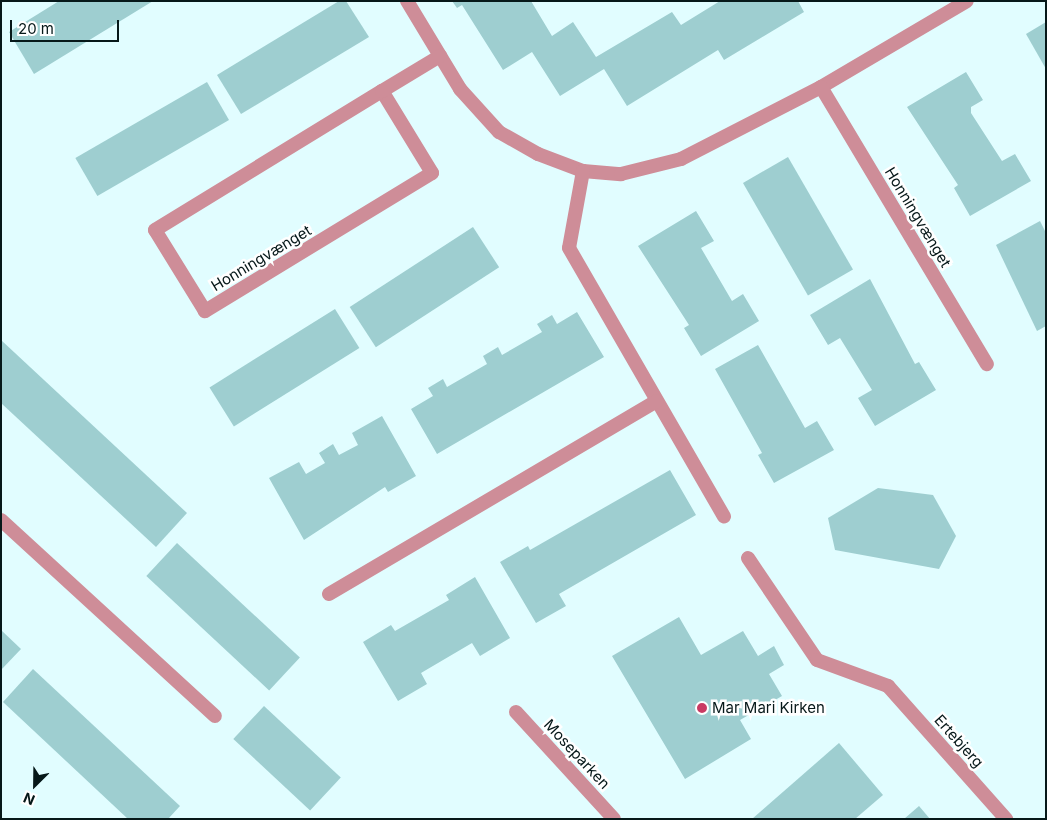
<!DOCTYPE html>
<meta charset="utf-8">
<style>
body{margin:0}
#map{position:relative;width:1047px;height:820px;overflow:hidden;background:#e1fdff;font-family:Inter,sans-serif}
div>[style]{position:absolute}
.building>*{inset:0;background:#9eced0;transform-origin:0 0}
.service>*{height:14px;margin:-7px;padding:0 7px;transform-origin:7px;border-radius:7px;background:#ce8d98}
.minor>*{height:14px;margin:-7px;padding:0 7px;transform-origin:7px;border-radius:7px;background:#ce8d98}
.dots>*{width:14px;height:14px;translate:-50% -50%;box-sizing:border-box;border:2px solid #fff;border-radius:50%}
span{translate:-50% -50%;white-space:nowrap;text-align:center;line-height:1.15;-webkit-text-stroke:5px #fff;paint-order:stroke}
.street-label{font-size:15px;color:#061819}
.poi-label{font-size:15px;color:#061819}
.left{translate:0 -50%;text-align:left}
.frame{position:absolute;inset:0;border:2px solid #061819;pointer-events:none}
.north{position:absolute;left:10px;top:760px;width:50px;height:50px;-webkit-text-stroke:4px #fff;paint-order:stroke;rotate:203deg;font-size:14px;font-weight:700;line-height:20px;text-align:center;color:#061819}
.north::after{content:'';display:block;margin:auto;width:18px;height:22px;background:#061819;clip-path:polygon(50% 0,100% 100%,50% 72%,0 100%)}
.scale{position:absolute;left:10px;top:20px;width:109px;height:22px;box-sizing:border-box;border:2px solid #061819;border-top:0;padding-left:6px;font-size:15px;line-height:18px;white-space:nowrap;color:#061819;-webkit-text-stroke:4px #fff;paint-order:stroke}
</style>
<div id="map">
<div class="building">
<div style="clip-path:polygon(59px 1px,153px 1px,34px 74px,9px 32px)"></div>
<div style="clip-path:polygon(339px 1px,346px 1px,369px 37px,241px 114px,217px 75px)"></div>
<div style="clip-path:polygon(452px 1px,531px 1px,552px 36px,573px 22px,596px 57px,672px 12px,681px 25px,720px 1px,798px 1px,804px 12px,724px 60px,718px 50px,627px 106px,604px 69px,560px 96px,532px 52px,503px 70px,462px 5px,457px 8px)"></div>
<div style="clip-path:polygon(1046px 22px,1046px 69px,1026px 34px)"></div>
<div style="clip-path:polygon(966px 72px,983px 100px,971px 107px,971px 113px,1002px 161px,1015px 154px,1031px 181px,970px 216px,954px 188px,958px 185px,907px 107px)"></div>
<div style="left:207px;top:82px;width:44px;height:152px;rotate:60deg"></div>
<div style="left:788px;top:157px;width:130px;height:52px;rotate:60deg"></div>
<div style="clip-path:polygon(696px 211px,714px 241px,701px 248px,732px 301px,743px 294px,759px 321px,701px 356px,684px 328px,689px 325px,638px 246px)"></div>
<div style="clip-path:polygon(1040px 221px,1046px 233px,1046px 326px,1037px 331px,996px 245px)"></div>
<div style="left:473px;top:227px;width:48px;height:147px;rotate:57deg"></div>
<div style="clip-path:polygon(870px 279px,915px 364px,919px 362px,936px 390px,875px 426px,858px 398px,872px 390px,840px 338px,828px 345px,810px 315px)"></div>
<div style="left:335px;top:309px;width:46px;height:148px;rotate:58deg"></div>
<div style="clip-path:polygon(577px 312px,604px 357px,437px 454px,411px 409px,433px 396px,428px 388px,443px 379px,447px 387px,487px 364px,483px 356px,498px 347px,502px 355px,542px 332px,537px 324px,552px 315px,557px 324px)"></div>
<div style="clip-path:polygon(1px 340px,187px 513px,156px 547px,1px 403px)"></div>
<div style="clip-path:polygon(758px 345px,805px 428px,817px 421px,834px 450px,774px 483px,758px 455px,762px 453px,715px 369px)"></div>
<div style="clip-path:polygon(382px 416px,416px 476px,388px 492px,385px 487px,304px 540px,269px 478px,299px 462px,306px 474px,325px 463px,319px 453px,333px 444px,339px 455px,358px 445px,352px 433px)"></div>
<div style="clip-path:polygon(670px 470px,696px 515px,559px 594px,566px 606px,536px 623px,500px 562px,528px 546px,530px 550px)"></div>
<div style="clip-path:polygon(878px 488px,933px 495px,956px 536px,939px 569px,835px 550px,828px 518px)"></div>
<div style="left:177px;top:543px;width:168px;height:45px;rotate:43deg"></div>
<div style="clip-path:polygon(475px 577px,510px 638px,480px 656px,472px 643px,421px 673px,427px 684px,398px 701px,363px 642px,391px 625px,395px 631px,449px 600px,446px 595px)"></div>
<div style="clip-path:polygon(679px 617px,701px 655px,743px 631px,758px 656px,774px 646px,784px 665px,769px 674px,782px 696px,740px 720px,751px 739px,685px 779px,612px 656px)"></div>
<div style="clip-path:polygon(1px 630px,21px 649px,1px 670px)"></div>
<div style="clip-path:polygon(33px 669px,180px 806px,168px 819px,128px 819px,3px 702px)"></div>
<div style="left:264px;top:706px;width:105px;height:45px;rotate:43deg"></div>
<div style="clip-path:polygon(839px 743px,883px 795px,855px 819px,752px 819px)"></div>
<div style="clip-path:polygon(919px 806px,930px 819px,904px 819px)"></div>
</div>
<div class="service">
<div style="left:1px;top:520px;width:290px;rotate:42.5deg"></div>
<div style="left:748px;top:558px;width:123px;rotate:55.9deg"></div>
<div style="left:817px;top:660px;width:76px;rotate:20.1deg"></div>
</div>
<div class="minor">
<div style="left:407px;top:1px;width:103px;rotate:58.9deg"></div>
<div style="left:460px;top:89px;width:58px;rotate:47.8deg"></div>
<div style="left:499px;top:132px;width:45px;rotate:29.4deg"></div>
<div style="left:538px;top:154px;width:48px;rotate:20.7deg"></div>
<div style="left:583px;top:171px;width:38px;rotate:5deg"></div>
<div style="left:621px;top:174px;width:62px;rotate:-14deg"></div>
<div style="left:681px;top:159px;width:157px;rotate:-27.2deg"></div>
<div style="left:821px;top:87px;width:169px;rotate:-30.5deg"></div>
<div style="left:821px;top:87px;width:323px;rotate:59.1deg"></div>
<div style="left:382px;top:91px;width:96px;rotate:58.6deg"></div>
<div style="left:432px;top:173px;width:266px;rotate:148.7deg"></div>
<div style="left:205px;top:311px;width:95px;rotate:-121.7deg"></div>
<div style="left:155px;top:230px;width:266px;rotate:-31.5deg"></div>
<div style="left:382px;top:91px;width:68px;rotate:-31.1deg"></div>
<div style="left:583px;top:171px;width:78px;rotate:100.3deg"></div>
<div style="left:569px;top:248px;width:310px;rotate:60deg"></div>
<div style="left:329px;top:594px;width:380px;rotate:-30.5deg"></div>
<div style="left:888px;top:686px;width:178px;rotate:48.4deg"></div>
<div style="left:516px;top:712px;width:145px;rotate:47.5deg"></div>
</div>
<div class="dots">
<div style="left:702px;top:708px;background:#c93a63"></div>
</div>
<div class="street-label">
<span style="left:918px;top:217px;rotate:59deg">Honningvænget</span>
<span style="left:261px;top:258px;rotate:-31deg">Honningvænget</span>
<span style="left:959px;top:741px;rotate:48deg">Ertebjerg</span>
<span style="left:577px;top:754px;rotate:47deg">Moseparken</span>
</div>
<div class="poi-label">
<span class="left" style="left:712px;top:708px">Mar Mari Kirken</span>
</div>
<div class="frame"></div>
<div class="north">N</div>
<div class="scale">20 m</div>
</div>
